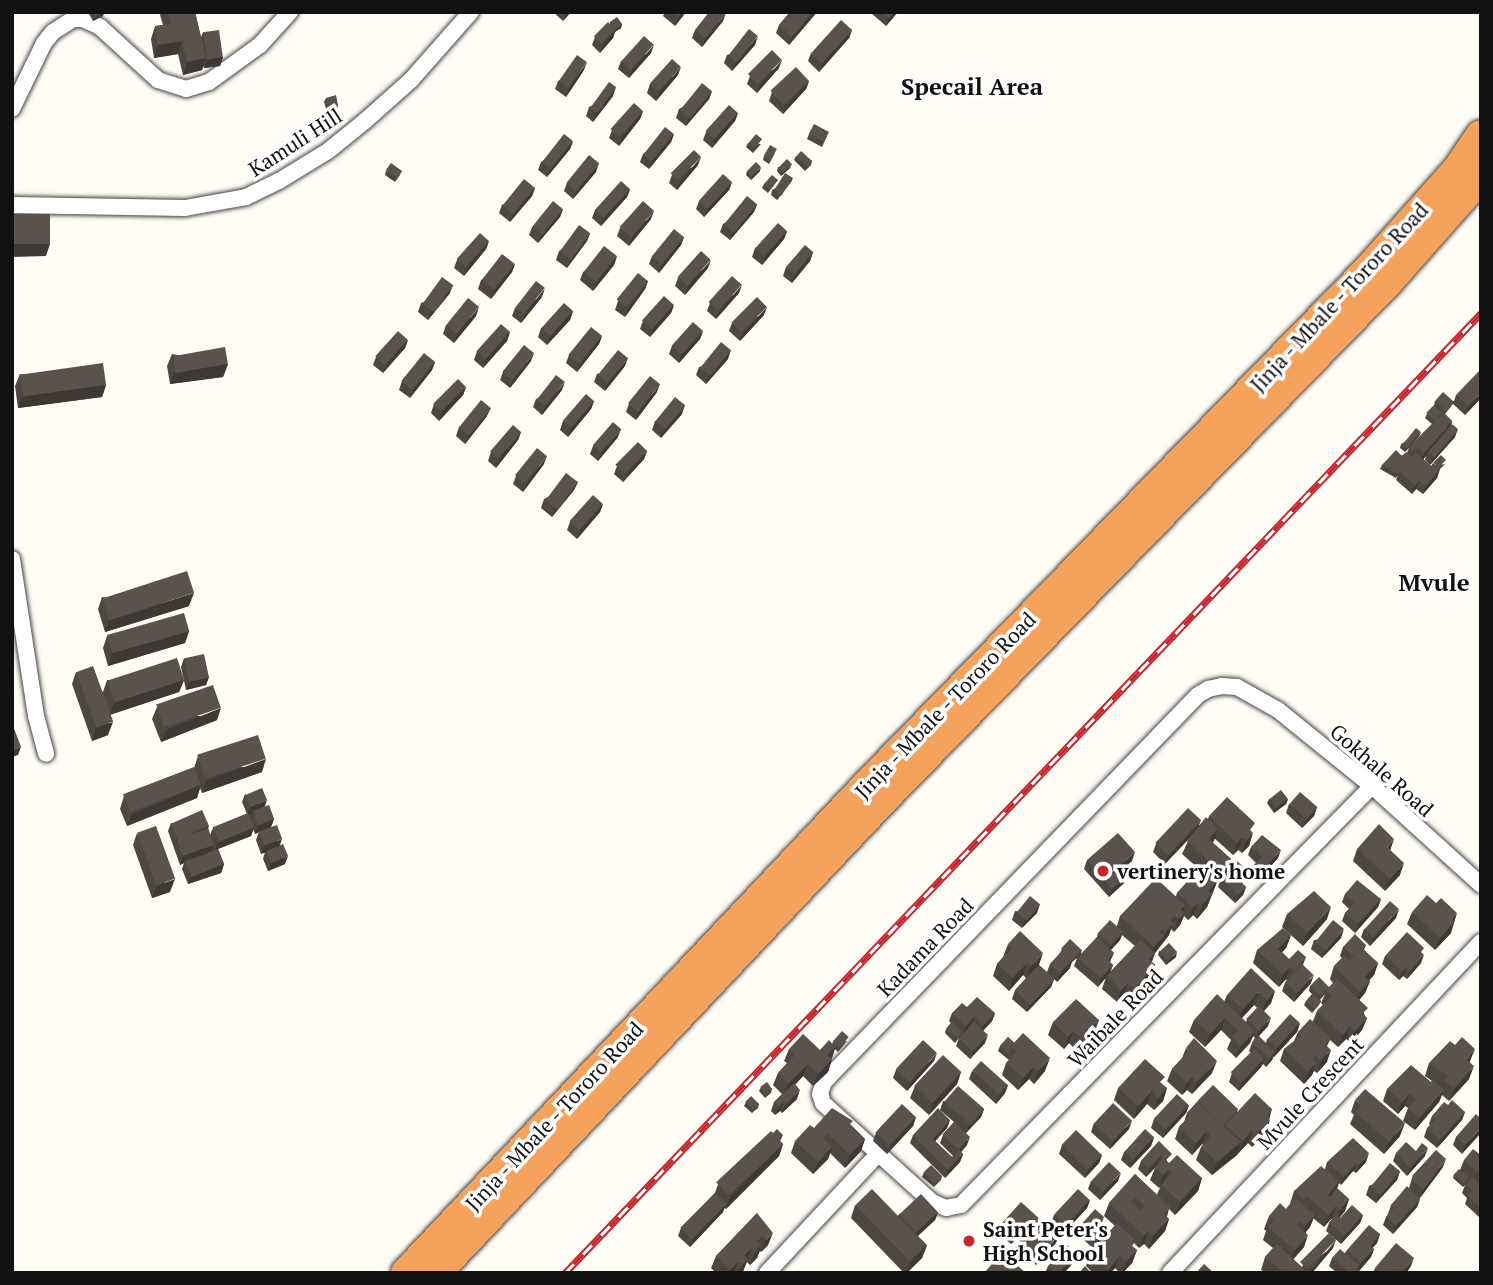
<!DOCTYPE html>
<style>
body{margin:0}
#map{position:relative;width:1493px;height:1285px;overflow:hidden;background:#fffdf5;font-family:"PT Serif",serif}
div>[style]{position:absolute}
.roads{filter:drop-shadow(0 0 2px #444) drop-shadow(0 0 2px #444)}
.street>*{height:16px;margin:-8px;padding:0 8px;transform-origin:8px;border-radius:8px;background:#fff}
.highway>*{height:30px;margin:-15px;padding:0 15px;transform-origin:15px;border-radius:15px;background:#f5a25d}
.rail>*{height:7px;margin-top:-3.5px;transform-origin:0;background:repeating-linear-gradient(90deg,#fff 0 13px,#c4262e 0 26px);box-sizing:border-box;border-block:2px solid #c4262e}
.wall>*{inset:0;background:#4d4742}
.shaded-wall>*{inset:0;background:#3f3936}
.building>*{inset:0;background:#5a524d;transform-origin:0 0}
.dots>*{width:19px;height:19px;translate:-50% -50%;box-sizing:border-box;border:4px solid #fff;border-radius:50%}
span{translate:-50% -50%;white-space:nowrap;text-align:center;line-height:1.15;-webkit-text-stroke:7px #fff;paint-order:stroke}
.street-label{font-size:21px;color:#111}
.poi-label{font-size:21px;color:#111;font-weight:700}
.left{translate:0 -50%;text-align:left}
.quarter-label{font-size:24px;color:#111;font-weight:700}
.frame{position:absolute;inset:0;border:14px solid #111;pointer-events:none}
</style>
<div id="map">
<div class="roads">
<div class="street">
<div style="left:12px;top:109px;width:73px;rotate:-64.1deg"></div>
<div style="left:44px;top:43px;width:14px;rotate:-51deg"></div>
<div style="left:53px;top:32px;width:24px;rotate:-33deg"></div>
<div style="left:73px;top:19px;width:10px"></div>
<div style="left:83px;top:19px;width:19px;rotate:25deg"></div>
<div style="left:100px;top:27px;width:79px;rotate:42.4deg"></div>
<div style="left:158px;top:80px;width:29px;rotate:18deg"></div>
<div style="left:186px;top:89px;width:24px;rotate:-17deg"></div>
<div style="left:209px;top:82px;width:63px;rotate:-36deg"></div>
<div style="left:260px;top:45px;width:45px;rotate:-47.7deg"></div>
<div style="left:12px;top:205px;width:173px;rotate:1deg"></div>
<div style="left:185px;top:208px;width:62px;rotate:-10.2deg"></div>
<div style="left:246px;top:197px;width:37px;rotate:-26deg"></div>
<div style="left:279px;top:181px;width:57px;rotate:-31.5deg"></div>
<div style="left:328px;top:151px;width:48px;rotate:-39deg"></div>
<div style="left:365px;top:121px;width:62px;rotate:-41.7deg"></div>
<div style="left:411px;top:80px;width:91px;rotate:-48.6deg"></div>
<div style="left:12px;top:559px;width:159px;rotate:81.3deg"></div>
<div style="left:36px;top:716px;width:39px;rotate:75deg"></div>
<div style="left:1372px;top:786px;width:587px;rotate:134.45deg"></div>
<div style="left:961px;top:1205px;width:15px;rotate:169deg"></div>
<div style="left:946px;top:1208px;width:15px;rotate:-157deg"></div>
<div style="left:932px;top:1202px;width:147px;rotate:-137.8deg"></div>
<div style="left:823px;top:1103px;width:9px;rotate:-108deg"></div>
<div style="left:820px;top:1094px;width:13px;rotate:-72deg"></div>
<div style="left:824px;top:1082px;width:538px;rotate:-45.98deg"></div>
<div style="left:1198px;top:695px;width:12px;rotate:-31deg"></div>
<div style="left:1208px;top:689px;width:14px;rotate:-12deg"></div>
<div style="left:1222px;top:686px;width:15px;rotate:4deg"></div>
<div style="left:1237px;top:687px;width:47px;rotate:29.3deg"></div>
<div style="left:1278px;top:710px;width:121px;rotate:39deg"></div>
<div style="left:1372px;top:786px;width:147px;rotate:42.2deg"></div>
<div style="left:767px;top:1273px;width:161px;rotate:-47deg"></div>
<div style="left:1170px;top:1273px;width:454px;rotate:-46.8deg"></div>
</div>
<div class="highway">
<div style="left:406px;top:1273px;width:666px;rotate:-46.64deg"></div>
<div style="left:863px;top:789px;width:721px;rotate:-45.79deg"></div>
<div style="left:1366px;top:272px;width:137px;rotate:-48.3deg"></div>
<div style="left:1457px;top:170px;width:42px;rotate:-55.6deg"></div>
<div style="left:436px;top:1273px;width:652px;rotate:-46.62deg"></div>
<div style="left:884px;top:799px;width:722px;rotate:-45.73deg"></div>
<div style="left:1388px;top:282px;width:140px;rotate:-48.5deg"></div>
</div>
</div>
<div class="rail">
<div style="left:565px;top:1273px;width:1327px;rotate:-46.34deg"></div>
</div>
<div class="wall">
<div style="clip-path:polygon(88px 12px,104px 12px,103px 16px,93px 21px)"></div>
<div style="clip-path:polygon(161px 12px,195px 12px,201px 37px,203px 32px,223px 57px,220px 66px,204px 68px,203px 66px,202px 70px,183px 75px,178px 54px,154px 58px,151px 39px,155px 26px,163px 25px,160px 15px)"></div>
<div style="clip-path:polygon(553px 12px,571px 12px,563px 21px)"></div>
<div style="clip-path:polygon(665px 12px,686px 12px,675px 26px,663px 16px)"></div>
<div style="clip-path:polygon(790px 12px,817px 12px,789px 45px,776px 33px,779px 25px)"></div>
<div style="clip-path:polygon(872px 12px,898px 12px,886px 26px,871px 13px)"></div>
<div style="clip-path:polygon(723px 21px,702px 47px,692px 38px,695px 30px)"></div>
<div style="clip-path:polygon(610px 22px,622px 24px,621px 28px,615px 32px,613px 38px,600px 53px,592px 45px,595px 37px,610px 24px)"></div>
<div style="clip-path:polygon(852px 30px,849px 38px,819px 72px,808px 61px,811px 53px)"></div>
<div style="clip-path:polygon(755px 45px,732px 71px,724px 63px,727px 55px)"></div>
<div style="clip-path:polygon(651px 53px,629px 78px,618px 69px,621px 61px)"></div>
<div style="clip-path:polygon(779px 68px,757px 93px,747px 84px,750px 76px)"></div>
<div style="clip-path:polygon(584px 70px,566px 97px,555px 89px,558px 81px)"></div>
<div style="clip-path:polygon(678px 75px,656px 101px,647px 93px,650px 84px)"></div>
<div style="clip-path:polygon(809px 81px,806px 89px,783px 114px,769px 101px,772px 92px)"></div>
<div style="clip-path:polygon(712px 91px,709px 99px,686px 126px,676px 118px,679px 109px)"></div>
<div style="clip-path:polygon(613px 96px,593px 122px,586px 116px,589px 107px)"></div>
<div style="clip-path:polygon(326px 98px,337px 109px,327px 112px,324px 102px)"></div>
<div style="clip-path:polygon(643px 111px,640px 119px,619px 146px,609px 138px,612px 130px)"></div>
<div style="clip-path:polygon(738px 113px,735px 121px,712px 148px,703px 140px,706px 132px)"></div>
<div style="clip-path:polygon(674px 134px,671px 142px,649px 169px,640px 162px,643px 154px)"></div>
<div style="clip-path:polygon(809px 134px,827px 136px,822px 147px,807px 139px)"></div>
<div style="clip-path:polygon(573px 141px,570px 149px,547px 177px,538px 170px,541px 162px)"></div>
<div style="clip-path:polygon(748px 143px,761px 144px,753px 153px,746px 147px)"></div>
<div style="clip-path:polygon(775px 153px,769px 164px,763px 160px,764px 156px)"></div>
<div style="clip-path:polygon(796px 156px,812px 161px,811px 165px,805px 171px,794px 160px)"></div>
<div style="clip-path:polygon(698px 165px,677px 190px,669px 183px,672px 175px)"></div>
<div style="clip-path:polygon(778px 167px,790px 168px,781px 176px,777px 171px)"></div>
<div style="clip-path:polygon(386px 171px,400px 175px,395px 182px,385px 175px)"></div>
<div style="clip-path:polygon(747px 171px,760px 171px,751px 180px,746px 175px)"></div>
<div style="clip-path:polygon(596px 172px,573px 199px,564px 191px,567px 183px)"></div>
<div style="clip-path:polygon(793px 178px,791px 182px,777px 200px,771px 195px,772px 190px)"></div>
<div style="clip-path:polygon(778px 180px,768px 193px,762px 188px,764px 184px)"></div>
<div style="clip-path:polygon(732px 182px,729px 190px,704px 217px,696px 209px,699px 201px)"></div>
<div style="clip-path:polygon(535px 188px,532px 196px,510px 222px,499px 213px,502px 205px)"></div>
<div style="clip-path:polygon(630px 189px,627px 197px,601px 226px,592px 218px,595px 210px)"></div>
<div style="clip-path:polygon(757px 204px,754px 212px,730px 240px,720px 232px,723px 224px)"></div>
<div style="clip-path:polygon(563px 209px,560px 217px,538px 243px,529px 235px,532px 227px)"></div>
<div style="clip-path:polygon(651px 219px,629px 246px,617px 236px,620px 228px)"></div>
<div style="clip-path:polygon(787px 231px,784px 239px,762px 265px,752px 257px,755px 248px)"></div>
<div style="clip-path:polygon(590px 233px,587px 241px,567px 268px,556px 260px,559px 251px)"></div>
<div style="clip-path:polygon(684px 237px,681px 245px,659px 273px,649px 264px,652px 256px)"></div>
<div style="clip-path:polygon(489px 241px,486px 249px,464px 276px,454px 268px,457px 260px)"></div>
<div style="clip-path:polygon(813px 252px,810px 261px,792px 283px,783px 276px,786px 267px)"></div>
<div style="clip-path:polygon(617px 256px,614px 265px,593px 291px,580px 280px,583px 272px)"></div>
<div style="clip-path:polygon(515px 264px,512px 272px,491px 299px,478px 289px,481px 280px)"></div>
<div style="clip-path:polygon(708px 268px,685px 295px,675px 286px,678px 278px)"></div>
<div style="clip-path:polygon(648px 281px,645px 289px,625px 317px,615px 310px,618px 301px)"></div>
<div style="clip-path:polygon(450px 293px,428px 320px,418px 312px,421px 303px)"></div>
<div style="clip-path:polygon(739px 293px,716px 319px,707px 311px,710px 303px)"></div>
<div style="clip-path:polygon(542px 297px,521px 323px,512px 316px,515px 308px)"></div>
<div style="clip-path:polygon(674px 305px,671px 313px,650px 337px,640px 329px,643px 321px)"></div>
<div style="clip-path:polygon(573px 311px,570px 320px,547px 345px,538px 337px,541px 328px)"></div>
<div style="clip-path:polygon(764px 315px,740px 341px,729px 331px,732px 323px)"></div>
<div style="clip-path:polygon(476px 316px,454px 343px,443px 334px,446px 325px)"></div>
<div style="clip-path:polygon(703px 331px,700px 339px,679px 363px,669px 354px,672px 346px)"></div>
<div style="clip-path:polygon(510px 332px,507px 341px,483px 368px,474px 360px,477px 351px)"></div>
<div style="clip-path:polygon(602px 336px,599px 344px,577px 372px,566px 363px,569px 355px)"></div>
<div style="clip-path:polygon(408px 340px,405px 348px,383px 373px,373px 365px,376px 357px)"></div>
<div style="clip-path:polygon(172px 354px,228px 364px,223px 377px,170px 384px,167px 366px)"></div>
<div style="clip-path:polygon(728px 359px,706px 384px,696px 375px,699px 367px)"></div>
<div style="clip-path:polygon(531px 361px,510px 388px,500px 380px,503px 372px)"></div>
<div style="clip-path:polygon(435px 362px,432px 370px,410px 398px,399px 390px,402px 381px)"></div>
<div style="clip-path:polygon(625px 366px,605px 391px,594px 382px,597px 374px)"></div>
<div style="clip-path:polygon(20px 374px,106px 385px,102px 397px,18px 408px,15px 386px)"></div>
<div style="clip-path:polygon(466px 387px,463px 395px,439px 421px,431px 413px,434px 404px)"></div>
<div style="clip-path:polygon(562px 390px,542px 415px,533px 407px,536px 399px)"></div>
<div style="clip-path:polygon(657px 392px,636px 420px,626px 412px,629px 404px)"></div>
<div style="clip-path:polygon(1456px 395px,1481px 398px,1465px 415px,1453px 404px,1445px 414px,1452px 421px,1451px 425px,1455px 437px,1430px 465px,1425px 460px,1426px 456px,1423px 459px,1431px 466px,1445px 464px,1440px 469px,1437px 478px,1423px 494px,1416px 489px,1412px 494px,1396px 480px,1398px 475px,1396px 478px,1380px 469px,1382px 465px,1407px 453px,1409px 448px,1405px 452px,1400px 448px,1401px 444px,1421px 432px,1419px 436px,1411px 445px,1432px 424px,1425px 418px,1427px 414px,1434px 406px,1435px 401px,1454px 401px)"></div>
<div style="clip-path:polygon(594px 401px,591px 409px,568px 437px,560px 430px,563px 421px)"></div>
<div style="clip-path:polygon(682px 414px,661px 438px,652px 430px,655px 421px)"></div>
<div style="clip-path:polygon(487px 416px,465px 444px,456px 436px,459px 427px)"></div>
<div style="clip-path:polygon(521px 432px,518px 440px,496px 468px,488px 461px,491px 452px)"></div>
<div style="clip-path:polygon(618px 437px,598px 461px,590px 454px,593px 446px)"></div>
<div style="clip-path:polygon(647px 451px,644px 459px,623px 482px,614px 474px,617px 466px)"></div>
<div style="clip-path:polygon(544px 464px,523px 492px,513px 484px,516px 476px)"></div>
<div style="clip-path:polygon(578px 482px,574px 490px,552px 517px,541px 508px,544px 499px)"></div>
<div style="clip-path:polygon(603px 504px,600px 512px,577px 539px,567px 530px,570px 522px)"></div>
<div style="clip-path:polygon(102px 597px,189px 606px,105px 632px,98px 609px)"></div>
<div style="clip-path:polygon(189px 631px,185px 643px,108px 666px,103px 648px,107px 636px)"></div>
<div style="clip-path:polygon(184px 658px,209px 677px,206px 685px,186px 690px,181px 667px)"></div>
<div style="clip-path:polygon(76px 672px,103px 692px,107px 680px,184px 680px,179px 692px,110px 714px,108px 735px,92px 741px,72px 684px)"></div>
<div style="clip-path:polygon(157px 707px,217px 720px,161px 742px,152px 719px)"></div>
<div style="clip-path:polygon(198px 756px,262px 772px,202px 793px,200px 788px,197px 798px,127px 826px,120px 809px,124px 796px,194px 768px)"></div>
<div style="clip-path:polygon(245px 794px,264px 808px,274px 819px,271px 827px,280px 846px,285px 864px,268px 871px,263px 859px,265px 852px,261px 854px,256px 840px,259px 832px,255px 834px,253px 829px,251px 836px,218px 849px,224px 864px,221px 873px,188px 884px,182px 869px,184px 863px,180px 865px,168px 831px,171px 823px,209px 826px,208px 828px,210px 835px,213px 828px,247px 814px,242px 802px)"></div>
<div style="clip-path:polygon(1269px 799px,1288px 799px,1286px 804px,1274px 813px,1267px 803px)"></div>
<div style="clip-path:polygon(1289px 804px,1317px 807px,1314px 816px,1302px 828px,1286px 813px)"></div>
<div style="clip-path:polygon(evenodd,1209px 816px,1252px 832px,1249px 846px,1242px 853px,1238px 850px,1233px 855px,1214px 838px,1212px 842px,1231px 859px,1227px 872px,1217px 882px,1207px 907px,1197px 919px,1193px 915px,1188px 920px,1184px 916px,1180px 925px,1174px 932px,1171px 929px,1169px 935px,1155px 953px,1152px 962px,1155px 965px,1151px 978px,1130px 1001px,1123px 995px,1117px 1002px,1102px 989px,1106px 977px,1098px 987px,1074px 966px,1077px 958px,1071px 963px,1070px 968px,1057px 982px,1054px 979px,1051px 987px,1027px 1012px,1012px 999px,1015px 990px,1026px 978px,1023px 975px,1009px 991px,993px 976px,997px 964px,1003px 957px,1008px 944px,1039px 965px,1047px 972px,1050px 964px,1060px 953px,1062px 949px,1082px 950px,1081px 954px,1097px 937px,1098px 933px,1117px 926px,1120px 916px,1176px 896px,1177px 893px,1199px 869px,1182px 854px,1189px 839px,1165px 864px,1153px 852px,1156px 844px,1200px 825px,1208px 819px,1209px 816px,1122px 935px,1135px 946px,1110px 972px,1113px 965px,1110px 962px,1114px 953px,1111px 950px,1120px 940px,1122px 935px)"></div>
<div style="clip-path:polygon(137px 833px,170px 892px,152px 898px,133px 845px)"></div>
<div style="clip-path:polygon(1251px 847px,1278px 858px,1256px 882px,1249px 875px,1252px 867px,1256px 863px,1248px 855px)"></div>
<div style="clip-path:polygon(1357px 849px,1390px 850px,1400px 875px,1385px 891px,1353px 861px)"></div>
<div style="clip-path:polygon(1087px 860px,1132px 861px,1122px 869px,1124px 883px,1109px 897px,1084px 869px)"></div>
<div style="clip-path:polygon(1221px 879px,1245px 879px,1242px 883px,1246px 887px,1243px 895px,1235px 903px,1218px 887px)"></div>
<div style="clip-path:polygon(1345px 894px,1381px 899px,1378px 907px,1355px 933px,1342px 921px,1345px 913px,1349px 909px,1342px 902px)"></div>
<div style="clip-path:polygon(1015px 911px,1037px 913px,1022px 928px,1012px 920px)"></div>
<div style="clip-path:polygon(1412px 912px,1451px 933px,1435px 950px,1407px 924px)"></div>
<div style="clip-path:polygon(1287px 914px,1327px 919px,1303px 946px,1282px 927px)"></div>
<div style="clip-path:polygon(1396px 918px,1370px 946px,1361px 937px,1364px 929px)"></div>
<div style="clip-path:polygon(1291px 935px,1286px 948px,1282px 952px,1289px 959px,1306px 957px,1303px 965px,1311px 983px,1294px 1002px,1282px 991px,1285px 983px,1287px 981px,1286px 979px,1279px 987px,1253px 963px,1257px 950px)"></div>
<div style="clip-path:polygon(1341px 938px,1322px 958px,1311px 949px,1314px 940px)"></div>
<div style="clip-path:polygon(1366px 945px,1364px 950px,1378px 963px,1374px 975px,1369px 980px,1370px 981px,1365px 993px,1359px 1000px,1365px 1016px,1367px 1018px,1362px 1030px,1351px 1043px,1346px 1039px,1338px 1047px,1330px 1040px,1327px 1046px,1327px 1062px,1317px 1073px,1314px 1071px,1312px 1075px,1304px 1084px,1280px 1061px,1284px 1049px,1294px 1041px,1298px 1032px,1313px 1021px,1317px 1011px,1323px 1005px,1321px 1003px,1325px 994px,1320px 1000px,1321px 1001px,1319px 1005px,1312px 1013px,1304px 1005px,1306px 1001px,1312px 994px,1309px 991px,1310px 986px,1329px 987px,1333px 983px,1330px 979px,1334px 966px,1342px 958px,1340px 956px,1343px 947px)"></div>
<div style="clip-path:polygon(1159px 951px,1176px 957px,1166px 965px,1158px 955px)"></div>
<div style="clip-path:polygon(1422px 953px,1421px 963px,1407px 979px,1403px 976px,1399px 980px,1382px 964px,1385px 956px)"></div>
<div style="clip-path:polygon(evenodd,1275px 991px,1271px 1003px,1264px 1011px,1268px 1026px,1259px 1036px,1266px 1043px,1267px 1039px,1300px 1023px,1297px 1032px,1274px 1057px,1274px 1056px,1272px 1060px,1266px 1067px,1263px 1064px,1261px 1067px,1239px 1091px,1229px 1082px,1232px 1073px,1251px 1053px,1249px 1051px,1252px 1043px,1255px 1038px,1253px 1036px,1250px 1043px,1236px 1058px,1227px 1049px,1231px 1040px,1221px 1030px,1205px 1047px,1189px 1032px,1194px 1020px,1224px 1002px,1227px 995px,1275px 991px,1254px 1005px,1257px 1008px,1247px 1019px,1246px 1022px,1242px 1018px,1254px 1005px)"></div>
<div style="clip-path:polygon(967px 1007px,995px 1013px,992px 1021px,983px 1031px,985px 1043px,970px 1059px,956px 1046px,959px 1038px,955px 1043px,945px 1033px,946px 1029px,951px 1023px,949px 1021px,952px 1013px)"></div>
<div style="clip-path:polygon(1099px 1020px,1091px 1043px,1081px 1055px,1069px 1043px,1064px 1049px,1048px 1035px,1053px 1022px)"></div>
<div style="clip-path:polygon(1008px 1037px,1045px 1071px,1034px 1084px,1029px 1079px,1018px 1090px,1002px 1075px,1006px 1063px,1009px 1060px,998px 1051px,1000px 1046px)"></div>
<div style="clip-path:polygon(847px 1041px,838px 1052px,835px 1049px,828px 1072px,813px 1086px,803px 1076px,795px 1085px,797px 1099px,782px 1113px,780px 1111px,775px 1115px,771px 1111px,774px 1102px,782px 1094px,773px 1085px,778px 1073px,787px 1063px,784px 1061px,789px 1049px,820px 1050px,832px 1044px,833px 1042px)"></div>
<div style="clip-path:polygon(1186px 1048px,1212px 1073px,1192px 1094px,1187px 1090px,1182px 1095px,1167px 1081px,1172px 1069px,1182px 1058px)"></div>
<div style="clip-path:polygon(934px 1061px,907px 1091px,893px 1078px,896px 1070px)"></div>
<div style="clip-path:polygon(1470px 1061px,1469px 1079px,1449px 1101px,1442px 1095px,1439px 1102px,1415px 1130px,1403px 1121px,1408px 1108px,1405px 1106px,1398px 1114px,1383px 1101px,1387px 1089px,1431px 1082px,1432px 1081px,1425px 1076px,1429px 1063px)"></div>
<div style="clip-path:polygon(972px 1071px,1008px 1085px,1005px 1093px,996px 1104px,969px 1079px)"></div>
<div style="clip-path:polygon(961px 1072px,957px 1084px,929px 1115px,910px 1098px,915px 1086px)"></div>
<div style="clip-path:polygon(1162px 1084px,1167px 1088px,1163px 1101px,1154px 1110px,1147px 1104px,1134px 1119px,1114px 1100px,1118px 1088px)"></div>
<div style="clip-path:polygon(761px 1087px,772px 1089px,771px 1093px,765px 1098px,759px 1091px)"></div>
<div style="clip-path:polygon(1355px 1100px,1400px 1136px,1384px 1154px,1350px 1124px,1354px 1115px,1351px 1112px)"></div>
<div style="clip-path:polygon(943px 1101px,984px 1109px,981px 1117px,966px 1133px,967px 1145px,961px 1152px,963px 1154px,960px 1162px,945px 1178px,910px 1143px,913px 1135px,950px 1120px,947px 1128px,935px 1141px,952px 1157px,953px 1156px,940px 1143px,943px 1135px,954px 1122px,940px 1110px)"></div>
<div style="clip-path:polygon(1198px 1101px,1238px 1109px,1237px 1112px,1272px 1109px,1266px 1132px,1252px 1147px,1248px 1143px,1237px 1155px,1212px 1175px,1196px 1160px,1201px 1147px,1203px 1145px,1202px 1144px,1192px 1155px,1175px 1139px,1179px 1127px,1184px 1122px,1187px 1113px)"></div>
<div style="clip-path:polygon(746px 1102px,759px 1104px,758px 1108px,752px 1113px,744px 1106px)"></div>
<div style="clip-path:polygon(1189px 1105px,1186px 1113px,1163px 1138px,1151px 1128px,1154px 1119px)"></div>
<div style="clip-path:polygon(1448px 1105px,1465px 1112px,1462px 1120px,1437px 1148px,1424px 1137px,1427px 1128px,1430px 1125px,1429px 1124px,1432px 1116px)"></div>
<div style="clip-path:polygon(916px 1117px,913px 1126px,887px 1154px,873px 1141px,876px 1133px)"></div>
<div style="clip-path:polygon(1481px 1119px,1462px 1154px,1453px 1145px,1456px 1137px)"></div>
<div style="clip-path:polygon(1094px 1123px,1129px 1129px,1110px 1149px,1091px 1132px)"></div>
<div style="clip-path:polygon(851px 1125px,865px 1139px,861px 1151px,845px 1168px,830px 1153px,828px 1159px,813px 1174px,791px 1153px,795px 1141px,814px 1128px)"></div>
<div style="clip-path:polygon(773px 1133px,783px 1135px,780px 1141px,783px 1144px,779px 1156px,726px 1209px,724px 1208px,723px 1212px,690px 1247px,678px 1236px,681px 1228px,715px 1193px,718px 1184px)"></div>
<div style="clip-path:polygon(1154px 1137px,1151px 1146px,1130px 1168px,1121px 1160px,1124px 1152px)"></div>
<div style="clip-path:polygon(1159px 1141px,1168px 1163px,1202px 1178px,1198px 1191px,1175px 1215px,1169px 1209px,1167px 1217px,1169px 1219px,1165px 1231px,1149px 1249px,1144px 1244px,1139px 1248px,1134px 1243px,1132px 1246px,1137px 1250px,1132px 1263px,1123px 1273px,1120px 1273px,1115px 1268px,1111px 1273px,1093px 1273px,1086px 1266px,1090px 1253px,1094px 1249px,1077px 1234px,1080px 1226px,1101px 1225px,1099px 1228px,1105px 1233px,1102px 1240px,1115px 1226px,1104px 1216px,1109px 1203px,1135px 1174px,1157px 1195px,1161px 1185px,1164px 1182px,1159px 1188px,1150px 1180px,1155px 1168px,1146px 1177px,1138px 1169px,1141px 1161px)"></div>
<div style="clip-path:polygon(1062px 1145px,1102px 1155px,1099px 1163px,1085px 1178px,1059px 1154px)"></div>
<div style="clip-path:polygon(1416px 1151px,1425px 1156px,1407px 1176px,1393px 1161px,1396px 1153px)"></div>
<div style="clip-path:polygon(1481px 1155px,1481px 1219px,1465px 1204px,1467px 1198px,1462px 1193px,1465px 1185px,1469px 1181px,1463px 1187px,1453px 1178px,1454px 1174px,1460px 1170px,1464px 1160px)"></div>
<div style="clip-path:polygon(1327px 1162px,1366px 1162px,1356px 1173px,1353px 1171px,1341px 1185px,1339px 1183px,1337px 1189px,1349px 1199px,1345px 1211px,1339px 1218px,1363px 1215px,1360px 1223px,1341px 1244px,1326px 1231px,1329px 1223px,1332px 1219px,1331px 1219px,1324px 1227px,1313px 1218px,1310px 1227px,1306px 1232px,1304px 1247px,1293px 1259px,1302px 1267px,1303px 1265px,1333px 1248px,1312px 1273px,1261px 1273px,1263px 1271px,1261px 1270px,1265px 1257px,1273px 1248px,1263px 1240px,1266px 1231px,1264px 1229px,1269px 1216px,1286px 1209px,1290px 1204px,1294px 1191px,1325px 1169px)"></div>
<div style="clip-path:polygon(1443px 1167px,1420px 1198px,1417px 1207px,1393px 1234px,1383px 1225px,1386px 1217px,1388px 1214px,1391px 1205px,1409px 1188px,1413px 1175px)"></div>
<div style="clip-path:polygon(1400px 1171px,1397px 1180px,1376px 1203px,1366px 1195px,1369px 1186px)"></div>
<div style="clip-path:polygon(924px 1172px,942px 1176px,941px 1180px,934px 1187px,922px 1177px)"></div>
<div style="clip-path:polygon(1091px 1181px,1118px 1181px,1100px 1200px,1088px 1189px)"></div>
<div style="clip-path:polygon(1090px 1200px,1087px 1208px,1063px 1234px,1051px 1223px,1054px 1215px)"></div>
<div style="clip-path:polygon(855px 1205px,898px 1216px,899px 1214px,938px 1212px,935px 1220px,918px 1236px,927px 1245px,922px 1258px,907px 1273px,904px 1273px,851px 1218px)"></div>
<div style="clip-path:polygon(757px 1213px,768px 1245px,761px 1252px,760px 1251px,757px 1258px,750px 1265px,747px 1262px,742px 1273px,716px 1273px,711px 1268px,716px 1256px)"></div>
<div style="clip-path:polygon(1001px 1224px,1039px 1230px,1025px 1246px,1017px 1238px,1011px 1244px,998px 1232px)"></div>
<div style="clip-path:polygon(1380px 1234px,1377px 1243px,1372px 1248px,1374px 1249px,1371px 1257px,1359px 1271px,1360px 1273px,1337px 1273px,1329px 1266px,1332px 1258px,1345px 1253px,1347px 1250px)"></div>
<div style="clip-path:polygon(1056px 1243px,1036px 1265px,1024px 1253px,1027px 1245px)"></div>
<div style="clip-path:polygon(1074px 1262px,1064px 1273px,1045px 1273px,1048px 1266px)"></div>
<div style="clip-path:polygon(1411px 1266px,1406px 1273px,1373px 1273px,1375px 1268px)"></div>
</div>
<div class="shaded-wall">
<div style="clip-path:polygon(104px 12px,103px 16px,93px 21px,95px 17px)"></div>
<div style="clip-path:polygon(567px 12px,571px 12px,563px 21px,566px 13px)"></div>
<div style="clip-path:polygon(682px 12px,686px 12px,675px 26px,678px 17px)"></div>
<div style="clip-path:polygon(813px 12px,817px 12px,789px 45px,792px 37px)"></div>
<div style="clip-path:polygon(894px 12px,898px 12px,886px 26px,889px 18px)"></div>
<div style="clip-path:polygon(726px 13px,723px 21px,702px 47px,705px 39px)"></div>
<div style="clip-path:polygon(622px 24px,621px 28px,615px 32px,613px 38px,600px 53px,603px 44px,615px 29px)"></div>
<div style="clip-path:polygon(852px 30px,849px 38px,819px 72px,822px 64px)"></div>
<div style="clip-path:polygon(758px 36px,755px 45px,732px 71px,735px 63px)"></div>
<div style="clip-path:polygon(182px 41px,178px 54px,154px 58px,158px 45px)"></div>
<div style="clip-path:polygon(654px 45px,651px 53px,629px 78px,632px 70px)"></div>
<div style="clip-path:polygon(223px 57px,220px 66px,204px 68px,207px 60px)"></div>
<div style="clip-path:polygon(206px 58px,202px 70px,183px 75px,187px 62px)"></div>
<div style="clip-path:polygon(782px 60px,779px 68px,757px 93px,760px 85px)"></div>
<div style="clip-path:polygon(587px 62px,584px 70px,566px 97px,569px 88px)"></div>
<div style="clip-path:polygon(681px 67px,678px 75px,656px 101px,659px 92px)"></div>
<div style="clip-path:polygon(809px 81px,806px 89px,783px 114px,786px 106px)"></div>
<div style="clip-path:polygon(616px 87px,613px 96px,593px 122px,596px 113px)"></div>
<div style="clip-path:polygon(712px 91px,709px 99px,686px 126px,689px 118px)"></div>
<div style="clip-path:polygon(338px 105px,337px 109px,327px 112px,328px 108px)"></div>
<div style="clip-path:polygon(643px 111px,640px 119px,619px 146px,622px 137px)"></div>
<div style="clip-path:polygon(738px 113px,735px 121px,712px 148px,715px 139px)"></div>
<div style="clip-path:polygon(674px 134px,671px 142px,649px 169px,652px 161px)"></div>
<div style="clip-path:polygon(573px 141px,570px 149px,547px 177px,550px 169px)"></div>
<div style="clip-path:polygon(701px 157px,698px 165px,677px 190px,680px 182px)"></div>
<div style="clip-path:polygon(599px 163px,596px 172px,573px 199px,576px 191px)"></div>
<div style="clip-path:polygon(792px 164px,790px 168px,781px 176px,783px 172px)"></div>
<div style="clip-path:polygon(761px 167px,760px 171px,751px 180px,752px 176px)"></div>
<div style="clip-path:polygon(793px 178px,791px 182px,777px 200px,779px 196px)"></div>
<div style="clip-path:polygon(732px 182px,729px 190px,704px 217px,707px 209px)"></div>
<div style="clip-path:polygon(535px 188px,532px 196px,510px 222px,513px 214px)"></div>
<div style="clip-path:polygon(630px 189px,627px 197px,601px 226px,604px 218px)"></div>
<div style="clip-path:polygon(757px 204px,754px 212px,730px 240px,733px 232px)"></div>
<div style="clip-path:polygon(563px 209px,560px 217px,538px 243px,541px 235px)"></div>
<div style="clip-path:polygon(654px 211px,651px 219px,629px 246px,632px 238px)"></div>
<div style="clip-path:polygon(787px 231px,784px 239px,762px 265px,765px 256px)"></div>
<div style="clip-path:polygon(590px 233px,587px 241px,567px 268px,570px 260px)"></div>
<div style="clip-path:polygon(684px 237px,681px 245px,659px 273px,662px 264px)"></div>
<div style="clip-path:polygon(489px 241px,486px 249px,464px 276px,467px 268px)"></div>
<div style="clip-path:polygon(12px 244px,50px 244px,46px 256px,12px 257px)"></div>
<div style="clip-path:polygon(813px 252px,810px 261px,792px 283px,795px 275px)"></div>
<div style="clip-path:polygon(617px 256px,614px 265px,593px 291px,596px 283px)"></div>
<div style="clip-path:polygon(711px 260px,708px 268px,685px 295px,688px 286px)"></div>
<div style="clip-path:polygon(515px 264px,512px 272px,491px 299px,494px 290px)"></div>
<div style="clip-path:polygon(648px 281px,645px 289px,625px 317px,628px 309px)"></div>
<div style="clip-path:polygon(453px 285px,450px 293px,428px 320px,431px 311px)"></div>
<div style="clip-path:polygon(742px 285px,739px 293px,716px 319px,719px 311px)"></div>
<div style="clip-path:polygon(545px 288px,542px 297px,521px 323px,524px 315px)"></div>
<div style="clip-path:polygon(674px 305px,671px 313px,650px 337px,653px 329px)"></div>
<div style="clip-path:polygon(479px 307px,476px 316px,454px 343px,457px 334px)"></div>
<div style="clip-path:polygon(767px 307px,764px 315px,740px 341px,743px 333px)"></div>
<div style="clip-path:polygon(573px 311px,570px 320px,547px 345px,550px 337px)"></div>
<div style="clip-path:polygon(703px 331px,700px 339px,679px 363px,682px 355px)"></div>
<div style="clip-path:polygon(510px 332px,507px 341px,483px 368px,486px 359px)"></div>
<div style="clip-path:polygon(602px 336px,599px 344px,577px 372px,580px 364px)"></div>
<div style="clip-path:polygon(408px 340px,405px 348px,383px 373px,386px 365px)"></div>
<div style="clip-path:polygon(731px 350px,728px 359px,706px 384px,709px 375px)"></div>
<div style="clip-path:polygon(534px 353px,531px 361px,510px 388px,513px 380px)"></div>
<div style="clip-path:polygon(628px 358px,625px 366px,605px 391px,608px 383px)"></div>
<div style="clip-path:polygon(435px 362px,432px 370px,410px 398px,413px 389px)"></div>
<div style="clip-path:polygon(228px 364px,223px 377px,170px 384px,174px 372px)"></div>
<div style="clip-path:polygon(565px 382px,562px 390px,542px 415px,545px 406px)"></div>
<div style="clip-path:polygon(660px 384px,657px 392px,636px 420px,639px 412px)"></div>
<div style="clip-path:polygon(106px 385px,102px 397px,18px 408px,23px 396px)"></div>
<div style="clip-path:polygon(466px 387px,463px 395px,439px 421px,442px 412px)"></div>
<div style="clip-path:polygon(1481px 393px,1481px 398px,1465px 415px,1468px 406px)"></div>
<div style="clip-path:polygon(594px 401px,591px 409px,568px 437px,571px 428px)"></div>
<div style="clip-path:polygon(685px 405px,682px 414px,661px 438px,664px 430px)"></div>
<div style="clip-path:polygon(491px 408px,487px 416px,465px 444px,468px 435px)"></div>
<div style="clip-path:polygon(1452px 421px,1451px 425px,1428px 452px,1426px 456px,1421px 462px,1424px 453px)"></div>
<div style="clip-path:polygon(621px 429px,618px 437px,598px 461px,601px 453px)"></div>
<div style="clip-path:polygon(1458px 429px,1455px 437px,1430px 465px,1433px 457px)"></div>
<div style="clip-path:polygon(521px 432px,518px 440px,496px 468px,499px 459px)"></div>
<div style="clip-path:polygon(1421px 432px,1419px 436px,1405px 452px,1406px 448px)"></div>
<div style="clip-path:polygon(647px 451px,644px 459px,623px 482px,626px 474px)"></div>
<div style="clip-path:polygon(547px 456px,544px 464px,523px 492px,526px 484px)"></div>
<div style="clip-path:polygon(1440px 469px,1437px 478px,1423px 494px,1426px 486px)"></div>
<div style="clip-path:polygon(1419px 481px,1416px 489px,1412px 494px,1415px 485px)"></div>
<div style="clip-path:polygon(578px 482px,574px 490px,552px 517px,555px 509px)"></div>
<div style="clip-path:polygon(603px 504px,600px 512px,577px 539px,580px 531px)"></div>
<div style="clip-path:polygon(194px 593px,189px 606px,105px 632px,109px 620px)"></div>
<div style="clip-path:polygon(189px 631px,185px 643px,108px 666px,112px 653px)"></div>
<div style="clip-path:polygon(209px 677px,206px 685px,186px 690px,189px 682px)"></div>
<div style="clip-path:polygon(184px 680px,179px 692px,110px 715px,114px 702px)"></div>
<div style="clip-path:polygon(221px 708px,217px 720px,161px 742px,166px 730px)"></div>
<div style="clip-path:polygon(113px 722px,108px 735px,92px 741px,96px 728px)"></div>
<div style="clip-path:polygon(21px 747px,18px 755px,12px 757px,12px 750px)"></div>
<div style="clip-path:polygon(266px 759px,262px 772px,202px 793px,206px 781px)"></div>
<div style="clip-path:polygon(201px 785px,197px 798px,127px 826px,132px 814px)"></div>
<div style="clip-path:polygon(1288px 799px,1286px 804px,1274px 813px,1276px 808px)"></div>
<div style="clip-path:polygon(267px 800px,264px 809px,247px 815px,250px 807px)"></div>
<div style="clip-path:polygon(1317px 807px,1314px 816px,1302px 828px,1306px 820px)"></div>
<div style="clip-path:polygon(274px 819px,271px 827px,255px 834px,258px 826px)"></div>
<div style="clip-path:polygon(1201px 820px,1198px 828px,1165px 864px,1168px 856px)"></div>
<div style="clip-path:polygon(209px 826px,206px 834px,177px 840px,174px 847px,177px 839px)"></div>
<div style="clip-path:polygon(254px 828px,251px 836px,215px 850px,218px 842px)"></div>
<div style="clip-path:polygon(1218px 829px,1214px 841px,1204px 851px,1209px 839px)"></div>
<div style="clip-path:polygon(1253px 833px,1249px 846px,1242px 853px,1246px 841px)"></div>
<div style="clip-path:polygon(1242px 837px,1238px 850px,1233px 855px,1237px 843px)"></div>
<div style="clip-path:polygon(282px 839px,279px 848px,261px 854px,264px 846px)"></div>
<div style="clip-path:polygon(1394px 839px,1390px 851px,1387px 847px)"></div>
<div style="clip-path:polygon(214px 845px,211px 853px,185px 860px,184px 863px,180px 865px,183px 856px)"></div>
<div style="clip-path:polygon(1281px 850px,1278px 858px,1256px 882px,1259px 873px)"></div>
<div style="clip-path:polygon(1135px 852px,1132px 861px,1116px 874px,1119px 866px)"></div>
<div style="clip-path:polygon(288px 856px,285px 864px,268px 871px,271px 863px)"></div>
<div style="clip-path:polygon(1231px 859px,1227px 872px,1217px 882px,1207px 907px,1197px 919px,1208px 891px,1216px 882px,1220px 872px)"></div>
<div style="clip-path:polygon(1404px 863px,1400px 875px,1385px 891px,1390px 879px)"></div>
<div style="clip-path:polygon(224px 864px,221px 873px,188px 884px,191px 876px)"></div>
<div style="clip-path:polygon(1248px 871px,1245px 879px,1236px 889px,1239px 881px)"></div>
<div style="clip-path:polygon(1127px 875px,1124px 883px,1109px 897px,1112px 889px)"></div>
<div style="clip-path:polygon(175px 879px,170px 892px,152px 898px,156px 886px)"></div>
<div style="clip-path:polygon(1246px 887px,1243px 895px,1235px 903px,1238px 895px)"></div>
<div style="clip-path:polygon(1381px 899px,1378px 907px,1355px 933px,1358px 924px)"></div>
<div style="clip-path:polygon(1198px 903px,1193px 915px,1188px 920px,1193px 908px)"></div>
<div style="clip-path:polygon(1040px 904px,1037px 913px,1022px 928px,1025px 920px)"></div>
<div style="clip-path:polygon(1185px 905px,1181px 917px,1185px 913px,1180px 925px,1174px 932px,1181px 910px)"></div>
<div style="clip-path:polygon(1331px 907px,1327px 919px,1303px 946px,1307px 933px)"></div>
<div style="clip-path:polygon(1399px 909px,1396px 918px,1370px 946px,1373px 938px)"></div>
<div style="clip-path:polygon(1457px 913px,1451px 933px,1435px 950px,1440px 938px,1452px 918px)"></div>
<div style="clip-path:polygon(1175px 916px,1169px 935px,1155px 953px,1150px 965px,1144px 972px,1160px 932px,1163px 930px,1158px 942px,1164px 936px,1171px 921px)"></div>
<div style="clip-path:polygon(1344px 929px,1341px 938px,1322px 958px,1325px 950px)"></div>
<div style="clip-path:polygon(1123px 932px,1120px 940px,1108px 953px,1111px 945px)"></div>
<div style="clip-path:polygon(1291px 935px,1286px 948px,1274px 961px,1278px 949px)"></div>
<div style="clip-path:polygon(1177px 952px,1176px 957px,1166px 965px,1168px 961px)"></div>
<div style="clip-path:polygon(1043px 953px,1039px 965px,1026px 978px,1031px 966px)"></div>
<div style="clip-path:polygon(1424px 955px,1421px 963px,1407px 979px,1410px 971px)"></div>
<div style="clip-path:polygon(1073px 959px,1070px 968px,1057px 982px,1060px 974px)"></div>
<div style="clip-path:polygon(1027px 963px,1023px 975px,1009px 991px,1013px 978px)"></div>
<div style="clip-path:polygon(1378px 963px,1374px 975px,1361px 989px,1365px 977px)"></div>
<div style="clip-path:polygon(1113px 965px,1110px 973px,1098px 987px,1101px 978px)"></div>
<div style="clip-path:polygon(1155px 965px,1151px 978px,1130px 1001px,1134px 989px)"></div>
<div style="clip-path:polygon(1290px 967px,1286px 979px,1279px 987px,1283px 974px)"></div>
<div style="clip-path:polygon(1406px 968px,1403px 976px,1399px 980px,1402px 972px)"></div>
<div style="clip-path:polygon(1314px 975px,1311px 983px,1294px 1002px,1297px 994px)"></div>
<div style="clip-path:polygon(1054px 979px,1051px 987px,1027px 1012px,1030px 1004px)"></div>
<div style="clip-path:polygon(1370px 981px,1365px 993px,1355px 1005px,1360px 992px)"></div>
<div style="clip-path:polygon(1128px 983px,1123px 995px,1117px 1002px,1121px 990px)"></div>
<div style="clip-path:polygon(1275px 991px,1271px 1003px,1262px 1013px,1267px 1000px)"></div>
<div style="clip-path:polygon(1258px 992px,1254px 1005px,1238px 1022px,1243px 1009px)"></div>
<div style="clip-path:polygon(995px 1013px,992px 1021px,980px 1034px,983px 1026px)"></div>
<div style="clip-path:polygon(974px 1017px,971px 1025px,963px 1034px,966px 1026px)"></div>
<div style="clip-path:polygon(1225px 1018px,1221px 1030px,1205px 1047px,1210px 1034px)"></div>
<div style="clip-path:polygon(1271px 1018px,1268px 1026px,1256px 1039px,1259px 1031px)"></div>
<div style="clip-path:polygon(1367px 1018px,1362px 1030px,1351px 1043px,1355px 1031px)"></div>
<div style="clip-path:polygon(1300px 1023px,1297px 1032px,1274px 1057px,1277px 1048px)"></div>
<div style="clip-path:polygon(1350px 1026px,1346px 1039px,1338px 1047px,1343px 1035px)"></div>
<div style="clip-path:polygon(1073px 1031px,1069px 1043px,1064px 1049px,1068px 1037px)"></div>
<div style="clip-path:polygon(1096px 1031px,1091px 1043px,1081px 1055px,1085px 1042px)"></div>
<div style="clip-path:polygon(1255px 1031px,1250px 1043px,1236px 1058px,1241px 1046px)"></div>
<div style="clip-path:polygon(988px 1035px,985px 1043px,970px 1059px,973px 1051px)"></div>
<div style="clip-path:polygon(835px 1047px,831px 1059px,827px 1055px)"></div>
<div style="clip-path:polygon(1475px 1049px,1470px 1061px,1462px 1071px,1466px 1059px)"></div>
<div style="clip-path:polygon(1331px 1050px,1327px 1062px,1317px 1073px,1321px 1061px)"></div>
<div style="clip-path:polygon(1275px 1052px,1272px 1060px,1266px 1067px,1269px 1059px)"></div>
<div style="clip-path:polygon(937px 1053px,934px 1061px,907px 1091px,910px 1083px)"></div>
<div style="clip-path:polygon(1050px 1058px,1045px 1071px,1034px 1084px,1038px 1071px)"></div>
<div style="clip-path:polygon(832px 1059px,828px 1072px,813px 1086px,818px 1074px)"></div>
<div style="clip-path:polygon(1264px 1059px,1261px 1067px,1239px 1091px,1242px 1083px)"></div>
<div style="clip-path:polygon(1217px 1061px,1212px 1073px,1192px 1094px,1197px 1082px)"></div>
<div style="clip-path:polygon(1316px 1063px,1312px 1075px,1304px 1084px,1308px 1072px)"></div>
<div style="clip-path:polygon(808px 1064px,803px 1076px,784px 1096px,788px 1084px)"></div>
<div style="clip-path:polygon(1474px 1066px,1469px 1079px,1449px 1101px,1454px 1089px)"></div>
<div style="clip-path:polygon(1034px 1067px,1029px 1079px,1018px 1090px,1023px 1078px)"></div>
<div style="clip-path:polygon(961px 1072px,957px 1084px,929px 1115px,933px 1102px)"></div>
<div style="clip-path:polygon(1192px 1077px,1187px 1090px,1182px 1095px,1187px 1083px)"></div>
<div style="clip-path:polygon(1008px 1085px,1005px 1093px,996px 1104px,999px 1095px)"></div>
<div style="clip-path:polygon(1167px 1088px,1163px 1101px,1154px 1110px,1158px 1098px)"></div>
<div style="clip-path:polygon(800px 1090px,797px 1099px,782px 1113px,785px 1105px)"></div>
<div style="clip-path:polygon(1444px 1090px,1439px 1102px,1415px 1130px,1419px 1118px)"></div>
<div style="clip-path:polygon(1152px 1091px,1147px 1104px,1134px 1119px,1138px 1106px)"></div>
<div style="clip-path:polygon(1410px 1094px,1405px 1106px,1398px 1114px,1402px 1102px)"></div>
<div style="clip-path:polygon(783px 1102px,780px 1111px,775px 1115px,779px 1107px)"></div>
<div style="clip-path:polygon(1189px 1105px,1186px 1113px,1163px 1138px,1166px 1130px)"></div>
<div style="clip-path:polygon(984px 1109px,981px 1117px,966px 1133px,969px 1125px)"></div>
<div style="clip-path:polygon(1465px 1112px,1462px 1120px,1437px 1148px,1440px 1140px)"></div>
<div style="clip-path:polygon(916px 1117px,913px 1126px,887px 1154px,890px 1146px)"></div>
<div style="clip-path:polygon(950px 1120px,947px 1128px,930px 1147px,933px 1139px)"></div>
<div style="clip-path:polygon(1270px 1120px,1266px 1132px,1252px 1147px,1256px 1134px)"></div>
<div style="clip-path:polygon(1132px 1121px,1129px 1129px,1110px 1149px,1113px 1141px)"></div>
<div style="clip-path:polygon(1405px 1123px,1400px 1136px,1384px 1154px,1389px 1142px)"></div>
<div style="clip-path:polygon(1481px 1128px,1481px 1133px,1462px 1154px,1465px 1145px)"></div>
<div style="clip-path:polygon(1252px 1130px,1248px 1143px,1238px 1153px,1243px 1141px)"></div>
<div style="clip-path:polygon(1207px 1131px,1202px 1144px,1192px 1155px,1196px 1143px)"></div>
<div style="clip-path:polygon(970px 1137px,967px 1145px,956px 1158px,959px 1150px)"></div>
<div style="clip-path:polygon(1154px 1137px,1151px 1146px,1130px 1168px,1133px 1160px)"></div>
<div style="clip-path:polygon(865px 1139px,861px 1151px,845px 1168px,850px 1155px)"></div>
<div style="clip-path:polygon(1241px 1142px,1237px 1155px,1212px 1175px,1217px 1162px)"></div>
<div style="clip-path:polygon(783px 1144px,779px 1156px,726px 1209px,730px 1197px)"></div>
<div style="clip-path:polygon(832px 1147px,828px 1159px,813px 1174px,818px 1162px)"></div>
<div style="clip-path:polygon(1428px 1148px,1425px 1156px,1407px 1176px,1410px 1168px)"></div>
<div style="clip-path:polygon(1369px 1153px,1366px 1162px,1356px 1173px,1359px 1165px)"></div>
<div style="clip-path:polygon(963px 1154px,960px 1162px,945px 1178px,948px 1170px)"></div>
<div style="clip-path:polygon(1102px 1155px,1099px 1163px,1085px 1178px,1088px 1170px)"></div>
<div style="clip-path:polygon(1161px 1156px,1158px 1164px,1146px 1177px,1149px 1169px)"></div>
<div style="clip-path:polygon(1446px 1159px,1443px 1167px,1420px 1198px,1423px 1190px)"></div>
<div style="clip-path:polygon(1356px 1163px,1353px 1171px,1341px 1185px,1344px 1177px)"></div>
<div style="clip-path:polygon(1169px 1169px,1164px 1182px,1159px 1188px,1163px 1175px)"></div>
<div style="clip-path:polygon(1400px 1171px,1397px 1180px,1376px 1203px,1379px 1195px)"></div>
<div style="clip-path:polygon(1121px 1173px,1118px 1181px,1100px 1200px,1103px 1192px)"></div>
<div style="clip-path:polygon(1202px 1178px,1198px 1191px,1175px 1215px,1180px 1202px)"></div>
<div style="clip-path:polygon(1339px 1181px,1335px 1194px,1323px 1207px,1328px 1195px)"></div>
<div style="clip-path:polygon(1349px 1199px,1345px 1211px,1336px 1222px,1340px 1210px)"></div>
<div style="clip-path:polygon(1420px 1199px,1417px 1207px,1393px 1234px,1396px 1226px)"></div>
<div style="clip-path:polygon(1090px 1200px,1087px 1208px,1063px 1234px,1066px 1226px)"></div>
<div style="clip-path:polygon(726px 1204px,723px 1212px,690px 1247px,693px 1239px)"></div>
<div style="clip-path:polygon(1336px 1206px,1331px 1219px,1324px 1227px,1329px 1215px)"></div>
<div style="clip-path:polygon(938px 1212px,935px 1220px,913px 1240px,916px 1232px)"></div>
<div style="clip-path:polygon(1315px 1215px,1310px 1227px,1300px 1238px,1305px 1226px)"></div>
<div style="clip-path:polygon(1363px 1215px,1360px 1223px,1341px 1244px,1344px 1236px)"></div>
<div style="clip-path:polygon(1104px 1217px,1101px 1225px,1093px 1234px,1096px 1225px)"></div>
<div style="clip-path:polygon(1169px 1219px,1165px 1231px,1149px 1249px,1153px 1236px)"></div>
<div style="clip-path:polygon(1042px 1221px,1039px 1230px,1025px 1246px,1028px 1237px)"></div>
<div style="clip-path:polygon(1020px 1230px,1017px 1238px,1011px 1244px,1014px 1236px)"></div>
<div style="clip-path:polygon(1148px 1231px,1144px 1244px,1139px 1248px,1144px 1236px)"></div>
<div style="clip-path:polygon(773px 1233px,768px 1245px,761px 1252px,766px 1240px)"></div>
<div style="clip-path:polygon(1105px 1233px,1102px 1242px,1094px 1250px,1097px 1241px)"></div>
<div style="clip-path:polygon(1380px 1234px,1377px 1243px,1367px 1254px,1370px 1246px)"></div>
<div style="clip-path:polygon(1059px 1235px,1056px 1243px,1036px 1265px,1039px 1257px)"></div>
<div style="clip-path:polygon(1308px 1235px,1304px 1247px,1290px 1263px,1295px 1250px)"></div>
<div style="clip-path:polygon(1336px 1240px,1333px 1248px,1312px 1273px,1309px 1273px)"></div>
<div style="clip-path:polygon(761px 1245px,757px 1258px,750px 1265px,755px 1252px)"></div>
<div style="clip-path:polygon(927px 1245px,922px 1258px,906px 1273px,910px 1262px)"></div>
<div style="clip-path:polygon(751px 1249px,743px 1272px,739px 1273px,744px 1255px)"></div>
<div style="clip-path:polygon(1374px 1249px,1371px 1257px,1358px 1272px,1361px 1263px)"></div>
<div style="clip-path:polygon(1137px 1250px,1132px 1263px,1122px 1273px,1126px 1262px)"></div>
<div style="clip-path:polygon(1077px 1254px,1074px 1262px,1064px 1273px,1059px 1273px)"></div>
<div style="clip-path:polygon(1120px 1256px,1115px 1268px,1111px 1273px,1106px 1273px,1108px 1270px)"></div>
<div style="clip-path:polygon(1414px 1258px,1411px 1266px,1406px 1273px,1402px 1273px)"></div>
<div style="clip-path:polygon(738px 1262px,734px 1273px,729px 1273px,730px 1270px)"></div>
</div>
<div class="building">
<div style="clip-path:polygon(92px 12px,103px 12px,95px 17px)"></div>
<div style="clip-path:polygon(167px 12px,195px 12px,206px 58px,187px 62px,182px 41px,158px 45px,155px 26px,171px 24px)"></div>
<div style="clip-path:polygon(672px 12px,682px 12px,678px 17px)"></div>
<div style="clip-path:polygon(709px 12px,726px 13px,705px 39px,695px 30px)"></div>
<div style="clip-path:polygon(790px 12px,813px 12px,792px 37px,779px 25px)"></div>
<div style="clip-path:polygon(883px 12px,894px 12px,889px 18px)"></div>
<div style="left:617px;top:17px;width:9px;height:9px;rotate:54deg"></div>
<div style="left:841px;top:20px;width:15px;height:45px;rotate:42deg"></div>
<div style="left:608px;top:22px;width:11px;height:20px;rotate:45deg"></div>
<div style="left:749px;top:29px;width:11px;height:34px;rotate:38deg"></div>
<div style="left:219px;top:30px;width:27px;height:16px;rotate:82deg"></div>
<div style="left:644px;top:36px;width:13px;height:34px;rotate:42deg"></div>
<div style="left:772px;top:50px;width:14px;height:34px;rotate:45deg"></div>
<div style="left:577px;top:55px;width:12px;height:32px;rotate:35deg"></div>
<div style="left:672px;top:59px;width:12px;height:33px;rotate:42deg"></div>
<div style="left:796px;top:67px;width:19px;height:35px;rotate:47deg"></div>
<div style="left:609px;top:82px;width:9px;height:32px;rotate:36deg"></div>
<div style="left:702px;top:83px;width:13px;height:35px;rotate:39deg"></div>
<div style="clip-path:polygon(336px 95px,338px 105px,328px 108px,326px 98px)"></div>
<div style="left:634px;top:103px;width:12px;height:35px;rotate:42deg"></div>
<div style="left:729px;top:105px;width:12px;height:35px;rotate:42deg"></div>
<div style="left:814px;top:124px;width:17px;height:11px;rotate:28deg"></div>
<div style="left:665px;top:127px;width:11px;height:35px;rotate:38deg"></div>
<div style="left:564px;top:134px;width:11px;height:36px;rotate:38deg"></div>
<div style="left:756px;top:134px;width:8px;height:12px;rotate:40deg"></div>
<div style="left:770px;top:145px;width:8px;height:13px;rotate:30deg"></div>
<div style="left:694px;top:150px;width:10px;height:33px;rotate:45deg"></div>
<div style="left:801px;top:151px;width:15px;height:7px;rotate:42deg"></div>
<div style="left:589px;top:155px;width:13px;height:36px;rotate:39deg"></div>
<div style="left:787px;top:159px;width:7px;height:12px;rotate:45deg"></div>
<div style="left:756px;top:162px;width:7px;height:13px;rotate:45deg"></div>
<div style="left:391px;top:163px;width:14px;height:9px;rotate:36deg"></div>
<div style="left:785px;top:173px;width:9px;height:21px;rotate:32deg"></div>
<div style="left:723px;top:174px;width:12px;height:36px;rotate:42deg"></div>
<div style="clip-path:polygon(772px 175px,778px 180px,769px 189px,764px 184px)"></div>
<div style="left:524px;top:179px;width:14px;height:34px;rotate:39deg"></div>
<div style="left:621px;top:181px;width:12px;height:39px;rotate:42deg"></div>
<div style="left:747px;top:196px;width:13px;height:37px;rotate:39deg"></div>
<div style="left:553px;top:201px;width:13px;height:33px;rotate:39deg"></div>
<div style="left:643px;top:201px;width:15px;height:35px;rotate:42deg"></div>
<div style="left:12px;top:214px;width:38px;height:30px"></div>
<div style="left:778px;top:223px;width:12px;height:34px;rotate:42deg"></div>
<div style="left:579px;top:225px;width:14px;height:33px;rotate:36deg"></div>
<div style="left:674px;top:229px;width:13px;height:35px;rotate:39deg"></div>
<div style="left:480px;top:233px;width:12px;height:35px;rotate:42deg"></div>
<div style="left:805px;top:245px;width:11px;height:29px;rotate:41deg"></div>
<div style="left:604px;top:246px;width:16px;height:33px;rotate:38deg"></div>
<div style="left:701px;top:251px;width:13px;height:35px;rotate:42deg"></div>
<div style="left:502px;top:254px;width:16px;height:33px;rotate:38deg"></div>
<div style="left:638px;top:273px;width:13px;height:34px;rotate:39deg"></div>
<div style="left:732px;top:276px;width:13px;height:35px;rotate:42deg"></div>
<div style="left:442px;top:277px;width:14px;height:33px;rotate:36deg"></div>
<div style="left:536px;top:281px;width:11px;height:34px;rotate:38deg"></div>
<div style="left:664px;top:296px;width:13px;height:33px;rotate:42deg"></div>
<div style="left:757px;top:297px;width:14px;height:36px;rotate:45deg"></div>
<div style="left:468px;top:298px;width:14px;height:35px;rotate:39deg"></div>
<div style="left:564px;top:303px;width:12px;height:34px;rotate:42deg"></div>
<div style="left:693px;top:322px;width:13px;height:32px;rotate:42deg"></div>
<div style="left:501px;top:324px;width:12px;height:36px;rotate:42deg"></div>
<div style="left:591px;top:327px;width:14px;height:36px;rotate:39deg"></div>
<div style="left:398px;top:331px;width:13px;height:34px;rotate:42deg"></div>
<div style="left:721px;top:342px;width:13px;height:33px;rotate:39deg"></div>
<div style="left:524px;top:345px;width:13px;height:34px;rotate:39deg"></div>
<div style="left:225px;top:347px;width:17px;height:53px;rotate:80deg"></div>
<div style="left:618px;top:350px;width:13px;height:32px;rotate:39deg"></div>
<div style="left:424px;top:353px;width:14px;height:36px;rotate:39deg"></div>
<div style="left:103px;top:363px;width:22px;height:84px;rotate:82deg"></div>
<div style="clip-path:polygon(1481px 369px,1481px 393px,1468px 406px,1456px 395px)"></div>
<div style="left:556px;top:375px;width:11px;height:31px;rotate:38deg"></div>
<div style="left:650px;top:376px;width:13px;height:35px;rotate:39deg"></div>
<div style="left:458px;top:379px;width:11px;height:35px;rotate:45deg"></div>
<div style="left:1443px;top:392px;width:15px;height:12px;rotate:42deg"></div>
<div style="left:586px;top:394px;width:11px;height:35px;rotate:41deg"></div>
<div style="left:675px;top:397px;width:13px;height:31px;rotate:39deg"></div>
<div style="left:481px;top:400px;width:13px;height:35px;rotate:39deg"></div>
<div style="left:1434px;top:405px;width:11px;height:11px;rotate:45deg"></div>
<div style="left:1444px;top:413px;width:11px;height:8px;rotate:45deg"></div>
<div style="clip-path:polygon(1438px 418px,1448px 427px,1424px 453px,1417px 447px,1413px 451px,1409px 447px)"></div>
<div style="left:613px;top:422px;width:11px;height:31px;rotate:41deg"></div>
<div style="left:1452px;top:424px;width:8px;height:37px;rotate:40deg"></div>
<div style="left:513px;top:425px;width:11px;height:35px;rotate:41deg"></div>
<div style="left:1416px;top:428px;width:6px;height:22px;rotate:39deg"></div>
<div style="left:638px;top:442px;width:13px;height:32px;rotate:45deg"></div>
<div style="left:537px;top:448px;width:13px;height:35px;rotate:39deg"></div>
<div style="clip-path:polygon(1396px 450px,1402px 456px,1406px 452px,1412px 457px,1397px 474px,1382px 465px)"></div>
<div style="clip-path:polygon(1416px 453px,1431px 466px,1433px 463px,1440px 469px,1426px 486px,1419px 481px,1415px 485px,1399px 471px)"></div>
<div style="left:1441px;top:455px;width:7px;height:11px;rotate:45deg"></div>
<div style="left:566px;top:473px;width:15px;height:34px;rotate:37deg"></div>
<div style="left:593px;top:495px;width:13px;height:35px;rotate:42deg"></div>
<div style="left:187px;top:571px;width:23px;height:89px;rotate:72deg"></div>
<div style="left:184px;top:613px;width:19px;height:80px;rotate:74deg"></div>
<div style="left:204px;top:654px;width:24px;height:20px;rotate:78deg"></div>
<div style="left:177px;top:658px;width:23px;height:73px;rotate:72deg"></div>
<div style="left:93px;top:666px;width:59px;height:18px;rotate:70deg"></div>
<div style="left:213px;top:685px;width:24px;height:60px;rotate:71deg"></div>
<div style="clip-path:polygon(12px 723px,21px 747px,12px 750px)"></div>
<div style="left:258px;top:735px;width:25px;height:64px;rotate:72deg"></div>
<div style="left:194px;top:767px;width:19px;height:76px;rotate:69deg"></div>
<div style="left:262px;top:788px;width:13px;height:18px;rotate:67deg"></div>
<div style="left:1281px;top:790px;width:11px;height:15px;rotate:52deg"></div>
<div style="left:1300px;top:792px;width:23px;height:16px;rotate:41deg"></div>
<div style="clip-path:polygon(1227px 797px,1255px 823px,1250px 830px,1253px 833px,1246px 841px,1242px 837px,1237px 843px,1209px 816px)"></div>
<div style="left:269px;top:805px;width:15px;height:17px;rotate:70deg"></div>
<div style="left:1188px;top:808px;width:18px;height:48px;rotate:43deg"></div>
<div style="left:202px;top:810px;width:17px;height:34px;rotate:66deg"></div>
<div style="left:248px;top:813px;width:16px;height:38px;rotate:68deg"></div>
<div style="clip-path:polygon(1206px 817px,1218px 829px,1209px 839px,1231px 859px,1220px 872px,1187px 841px)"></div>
<div style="clip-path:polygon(1379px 824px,1394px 839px,1387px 847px,1404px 863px,1390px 879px,1357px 849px)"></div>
<div style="left:277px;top:825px;width:15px;height:19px;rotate:70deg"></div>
<div style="left:156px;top:826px;width:56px;height:20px;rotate:70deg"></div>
<div style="left:208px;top:828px;width:18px;height:33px;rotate:71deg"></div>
<div style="clip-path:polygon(1118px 833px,1135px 852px,1119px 866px,1127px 875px,1112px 889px,1087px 860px)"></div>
<div style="clip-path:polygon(1262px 835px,1281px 850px,1259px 873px,1252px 867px,1262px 857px,1251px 847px)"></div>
<div style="left:283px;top:844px;width:13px;height:18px;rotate:67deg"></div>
<div style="left:218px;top:849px;width:16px;height:35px;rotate:68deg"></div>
<div style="clip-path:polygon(1237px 861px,1248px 871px,1239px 881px,1246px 887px,1238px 895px,1221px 879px)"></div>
<div style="clip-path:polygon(1202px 865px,1218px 880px,1208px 891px,1212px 894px,1201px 906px,1198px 903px,1193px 908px,1177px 893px)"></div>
<div style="clip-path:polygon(1156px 878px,1185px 905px,1181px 910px,1185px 913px,1179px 919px,1175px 916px,1171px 921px,1174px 923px,1165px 932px,1163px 930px,1160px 932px,1164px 936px,1154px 947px,1120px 916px)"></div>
<div style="clip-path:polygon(1357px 880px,1381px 899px,1358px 924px,1345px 913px,1354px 903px,1345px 894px)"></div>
<div style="clip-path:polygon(1314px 891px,1331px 907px,1307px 933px,1287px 914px)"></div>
<div style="clip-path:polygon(1427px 895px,1436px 903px,1441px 898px,1457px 913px,1452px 918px,1455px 921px,1440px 938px,1412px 912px)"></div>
<div style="left:1030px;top:896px;width:13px;height:21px;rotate:39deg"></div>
<div style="left:1390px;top:901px;width:12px;height:38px;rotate:42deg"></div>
<div style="left:1110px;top:920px;width:18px;height:18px;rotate:43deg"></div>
<div style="left:1333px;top:920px;width:14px;height:28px;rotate:39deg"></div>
<div style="clip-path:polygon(1283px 928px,1291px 935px,1278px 949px,1289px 959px,1298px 950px,1306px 957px,1294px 971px,1290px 967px,1283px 974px,1257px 950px)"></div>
<div style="clip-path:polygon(1020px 931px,1043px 953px,1031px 966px,1027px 963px,1013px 978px,997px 964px,1012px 948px,1008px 944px)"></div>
<div style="clip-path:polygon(1407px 932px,1424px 948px,1421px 952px,1424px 955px,1410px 971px,1406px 968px,1402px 972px,1385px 956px)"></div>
<div style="clip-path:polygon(1355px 934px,1366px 945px,1363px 949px,1362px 948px,1353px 956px,1343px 947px)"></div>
<div style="clip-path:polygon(1097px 937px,1114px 953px,1107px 960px,1113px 965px,1101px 978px,1078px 958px)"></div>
<div style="left:1070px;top:939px;width:16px;height:13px;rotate:43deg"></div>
<div style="clip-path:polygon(1140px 940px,1155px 953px,1149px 959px,1155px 965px,1134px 989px,1128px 983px,1121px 990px,1107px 976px)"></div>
<div style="left:1169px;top:943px;width:12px;height:13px;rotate:48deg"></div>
<div style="clip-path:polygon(1362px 948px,1378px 963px,1365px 977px,1370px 981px,1360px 992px,1334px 966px,1344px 956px,1349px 961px)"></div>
<div style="left:1063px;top:950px;width:13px;height:19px;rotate:42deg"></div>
<div style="left:1302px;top:964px;width:16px;height:25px;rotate:43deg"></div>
<div style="left:1039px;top:965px;width:21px;height:35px;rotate:43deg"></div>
<div style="clip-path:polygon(1251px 968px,1275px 991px,1267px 1000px,1258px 992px,1243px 1009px,1227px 995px)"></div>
<div style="left:1319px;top:977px;width:14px;height:13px;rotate:45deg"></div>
<div style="clip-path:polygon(1337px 979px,1368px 1008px,1362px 1014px,1367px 1018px,1355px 1031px,1350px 1026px,1343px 1035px,1317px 1011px,1331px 996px,1326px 991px)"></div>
<div style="clip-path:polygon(1217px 994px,1255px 1031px,1241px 1046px,1232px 1037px,1238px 1030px,1225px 1018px,1210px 1034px,1194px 1020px)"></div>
<div style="left:1313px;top:994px;width:11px;height:10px;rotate:41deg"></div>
<div style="clip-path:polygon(977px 997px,995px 1013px,983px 1026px,974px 1017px,966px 1026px,952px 1013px,962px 1003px,967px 1007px)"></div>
<div style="clip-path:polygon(1076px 999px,1099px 1020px,1092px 1027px,1096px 1031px,1085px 1042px,1073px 1031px,1068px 1037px,1053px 1022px)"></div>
<div style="left:1259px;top:1006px;width:17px;height:18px;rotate:45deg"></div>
<div style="left:1290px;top:1014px;width:13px;height:34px;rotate:42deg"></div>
<div style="clip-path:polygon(1310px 1019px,1331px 1038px,1325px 1044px,1331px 1050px,1321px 1061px,1315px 1055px,1312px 1059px,1316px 1063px,1308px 1072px,1284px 1049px,1302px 1036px,1298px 1032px)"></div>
<div style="clip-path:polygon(952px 1022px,962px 1032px,957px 1038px,946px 1029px)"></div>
<div style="left:974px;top:1022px;width:19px;height:22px;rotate:43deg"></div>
<div style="left:842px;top:1031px;width:9px;height:14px;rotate:41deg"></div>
<div style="clip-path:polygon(1023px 1033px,1050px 1058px,1038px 1071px,1034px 1067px,1023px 1078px,1006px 1063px,1017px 1051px,1011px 1046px)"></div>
<div style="clip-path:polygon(803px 1034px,820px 1050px,829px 1040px,835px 1047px,827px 1055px,832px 1059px,818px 1074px,808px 1064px,788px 1084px,778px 1073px,795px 1055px,789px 1049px)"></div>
<div style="left:1258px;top:1036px;width:23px;height:9px;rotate:43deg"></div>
<div style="clip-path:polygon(1008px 1037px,1014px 1043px,1011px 1046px,1008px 1054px,1000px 1046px)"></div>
<div style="clip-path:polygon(1462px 1037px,1475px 1049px,1466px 1059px,1474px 1066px,1454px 1089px,1445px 1081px,1448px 1076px,1429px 1063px,1450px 1041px,1455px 1045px)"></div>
<div style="clip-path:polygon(1194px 1038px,1217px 1061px,1197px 1082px,1192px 1077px,1187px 1083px,1172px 1069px,1189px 1051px,1186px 1048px)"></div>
<div style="left:923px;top:1040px;width:19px;height:40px;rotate:43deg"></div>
<div style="left:1254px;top:1049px;width:14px;height:33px;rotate:45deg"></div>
<div style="left:943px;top:1055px;width:25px;height:42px;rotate:43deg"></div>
<div style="clip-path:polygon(1145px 1059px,1165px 1077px,1160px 1082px,1167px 1088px,1158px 1098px,1152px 1091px,1138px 1106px,1118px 1088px)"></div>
<div style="left:981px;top:1061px;width:36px;height:13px;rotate:42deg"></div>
<div style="clip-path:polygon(1411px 1065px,1431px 1082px,1433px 1080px,1444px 1090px,1419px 1118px,1408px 1108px,1416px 1099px,1410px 1094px,1402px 1102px,1387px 1089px)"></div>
<div style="left:767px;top:1082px;width:9px;height:8px;rotate:54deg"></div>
<div style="clip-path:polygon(794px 1083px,800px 1090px,785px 1105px,783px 1102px,779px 1107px,774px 1102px)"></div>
<div style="left:1213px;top:1085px;width:35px;height:22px;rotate:44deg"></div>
<div style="left:958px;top:1086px;width:35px;height:21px;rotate:41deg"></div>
<div style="clip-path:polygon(1365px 1089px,1405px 1123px,1389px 1142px,1355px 1112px,1361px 1105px,1355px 1100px)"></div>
<div style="clip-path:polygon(1255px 1093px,1272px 1109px,1266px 1116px,1270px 1120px,1256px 1134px,1252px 1130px,1243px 1141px,1225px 1125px)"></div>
<div style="left:1177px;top:1094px;width:16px;height:34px;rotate:43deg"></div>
<div style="left:751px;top:1096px;width:11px;height:8px;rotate:45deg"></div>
<div style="clip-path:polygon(1452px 1100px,1465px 1112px,1440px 1140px,1427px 1128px,1436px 1119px,1432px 1116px,1444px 1102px,1448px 1105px)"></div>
<div style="clip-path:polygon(1197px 1102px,1241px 1142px,1217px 1162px,1201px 1147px,1211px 1136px,1207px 1131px,1196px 1143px,1179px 1127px,1190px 1115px,1187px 1113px)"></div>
<div style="left:1113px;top:1103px;width:26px;height:28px;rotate:43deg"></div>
<div style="left:902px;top:1104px;width:19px;height:39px;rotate:43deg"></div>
<div style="clip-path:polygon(832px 1108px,853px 1121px,850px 1124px,865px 1139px,850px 1155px,827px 1133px,823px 1138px,832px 1147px,818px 1162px,795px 1141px,810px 1125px,814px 1128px)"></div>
<div style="clip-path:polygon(938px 1108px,950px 1120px,933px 1139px,952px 1157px,959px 1150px,963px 1154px,948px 1170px,913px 1135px)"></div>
<div style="clip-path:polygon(1476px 1114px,1481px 1119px,1481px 1128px,1465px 1145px,1456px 1137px)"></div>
<div style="left:954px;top:1122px;width:22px;height:17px;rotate:43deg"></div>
<div style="left:777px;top:1129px;width:8px;height:6px;rotate:45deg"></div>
<div style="left:1145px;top:1129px;width:12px;height:31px;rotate:42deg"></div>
<div style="left:1076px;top:1130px;width:36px;height:21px;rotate:44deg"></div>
<div style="left:771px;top:1131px;width:18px;height:75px;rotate:47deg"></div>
<div style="clip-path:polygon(1353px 1138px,1369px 1153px,1359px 1165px,1356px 1163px,1344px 1177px,1327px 1162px)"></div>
<div style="clip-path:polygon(1159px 1141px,1172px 1154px,1166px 1160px,1161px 1156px,1149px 1169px,1141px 1161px)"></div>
<div style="clip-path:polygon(1406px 1142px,1416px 1151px,1422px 1143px,1428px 1148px,1410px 1168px,1396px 1153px)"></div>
<div style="clip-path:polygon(1473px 1149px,1481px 1155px,1481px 1175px,1464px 1160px)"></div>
<div style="clip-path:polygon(1436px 1150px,1446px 1159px,1423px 1190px,1412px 1180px,1413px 1175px)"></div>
<div style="clip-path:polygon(1177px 1155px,1202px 1178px,1180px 1202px,1161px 1185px,1172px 1173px,1169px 1169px,1163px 1175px,1155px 1167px,1163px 1158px,1169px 1163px)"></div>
<div style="left:1109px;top:1162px;width:16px;height:26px;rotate:43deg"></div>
<div style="left:1390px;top:1163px;width:13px;height:31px;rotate:39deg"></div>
<div style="left:931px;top:1165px;width:16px;height:10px;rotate:45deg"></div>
<div style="clip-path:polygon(1321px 1166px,1339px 1181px,1328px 1195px,1330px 1197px,1337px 1188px,1349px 1199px,1340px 1210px,1336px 1206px,1329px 1215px,1307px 1196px,1303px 1199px,1294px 1191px)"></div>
<div style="left:1459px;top:1169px;width:13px;height:7px;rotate:42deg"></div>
<div style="clip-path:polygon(evenodd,1135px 1174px,1170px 1207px,1164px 1214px,1169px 1219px,1153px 1236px,1148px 1231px,1144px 1236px,1109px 1203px,1135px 1174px,1135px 1197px,1145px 1206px,1141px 1211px,1131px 1202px,1135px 1197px)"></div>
<div style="clip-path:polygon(1472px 1177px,1481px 1185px,1481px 1208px,1468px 1196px,1472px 1191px,1465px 1185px)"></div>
<div style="clip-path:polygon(1407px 1186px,1420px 1199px,1396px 1226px,1386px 1217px,1394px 1208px,1391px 1205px)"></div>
<div style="left:872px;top:1189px;width:78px;height:23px;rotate:46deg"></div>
<div style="left:1078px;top:1189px;width:16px;height:35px;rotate:43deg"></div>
<div style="left:715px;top:1193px;width:16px;height:49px;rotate:45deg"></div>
<div style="left:921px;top:1194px;width:25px;height:30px;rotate:47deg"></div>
<div style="clip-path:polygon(1295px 1198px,1315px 1215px,1305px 1226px,1299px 1222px,1297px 1225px,1308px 1235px,1295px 1250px,1268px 1227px,1274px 1220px,1269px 1216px,1280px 1203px,1286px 1209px)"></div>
<div style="clip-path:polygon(1021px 1202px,1042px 1221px,1028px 1237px,1020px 1230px,1014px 1236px,1001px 1224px)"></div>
<div style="clip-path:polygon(1352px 1205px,1363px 1215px,1344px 1236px,1329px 1223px,1336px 1215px,1340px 1218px)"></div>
<div style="clip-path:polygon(1095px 1209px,1104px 1217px,1096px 1225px,1105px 1233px,1097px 1241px,1080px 1226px)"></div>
<div style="clip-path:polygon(757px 1213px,773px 1233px,766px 1240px,762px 1236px,757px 1241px,761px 1245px,755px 1252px,751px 1249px,744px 1255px,748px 1259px,741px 1266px,738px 1262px,730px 1270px,716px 1256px)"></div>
<div style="left:1047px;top:1223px;width:17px;height:30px;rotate:45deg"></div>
<div style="clip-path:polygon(1117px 1223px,1135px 1240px,1130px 1245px,1137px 1250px,1126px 1262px,1120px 1256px,1108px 1270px,1090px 1253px)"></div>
<div style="clip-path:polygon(1369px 1225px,1380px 1234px,1370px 1246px,1374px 1249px,1361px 1263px,1347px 1250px)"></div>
<div style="left:1329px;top:1233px;width:10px;height:41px;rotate:45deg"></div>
<div style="clip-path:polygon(1396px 1243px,1414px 1258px,1402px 1273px,1399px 1273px,1396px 1270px,1394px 1273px,1380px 1273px,1375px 1268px)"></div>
<div style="clip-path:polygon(1277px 1244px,1305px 1270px,1302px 1273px,1284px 1273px,1265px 1257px)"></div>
<div style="clip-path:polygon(1067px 1245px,1077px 1254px,1059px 1273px,1055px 1273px,1048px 1266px)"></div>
<div style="clip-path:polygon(1340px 1249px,1359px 1265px,1356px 1268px,1360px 1272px,1359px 1273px,1344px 1273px,1346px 1270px,1332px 1258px)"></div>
<div style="clip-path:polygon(1002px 1252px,1026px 1273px,986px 1273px,985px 1272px)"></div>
<div style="clip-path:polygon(1204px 1264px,1214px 1273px,1196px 1273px)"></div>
<div style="clip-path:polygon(1085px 1266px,1091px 1273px,1079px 1273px)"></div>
</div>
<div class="dots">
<div style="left:1103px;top:871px;background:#c4262e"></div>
<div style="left:969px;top:1241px;background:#c4262e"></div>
</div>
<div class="street-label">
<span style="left:295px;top:142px;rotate:-33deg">Kamuli Hill</span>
<span style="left:1339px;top:297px;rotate:-47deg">Jinja - Mbale - Tororo Road</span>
<span style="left:945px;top:705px;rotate:-46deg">Jinja - Mbale - Tororo Road</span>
<span style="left:1382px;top:770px;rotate:41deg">Gokhale Road</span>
<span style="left:925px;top:947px;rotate:-46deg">Kadama Road</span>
<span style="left:1115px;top:1018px;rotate:-46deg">Waibale Road</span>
<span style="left:1310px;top:1093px;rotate:-47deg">Mvule Crescent</span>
<span style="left:554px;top:1116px;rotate:-47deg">Jinja - Mbale - Tororo Road</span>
</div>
<div class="poi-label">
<span class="left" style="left:1117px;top:871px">vertinery's home</span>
<span class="left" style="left:983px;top:1241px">Saint Peter's<br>High School</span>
</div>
<div class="quarter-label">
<span style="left:972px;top:87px">Specail Area</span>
<span style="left:1434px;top:583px">Mvule</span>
</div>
<div class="frame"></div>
</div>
